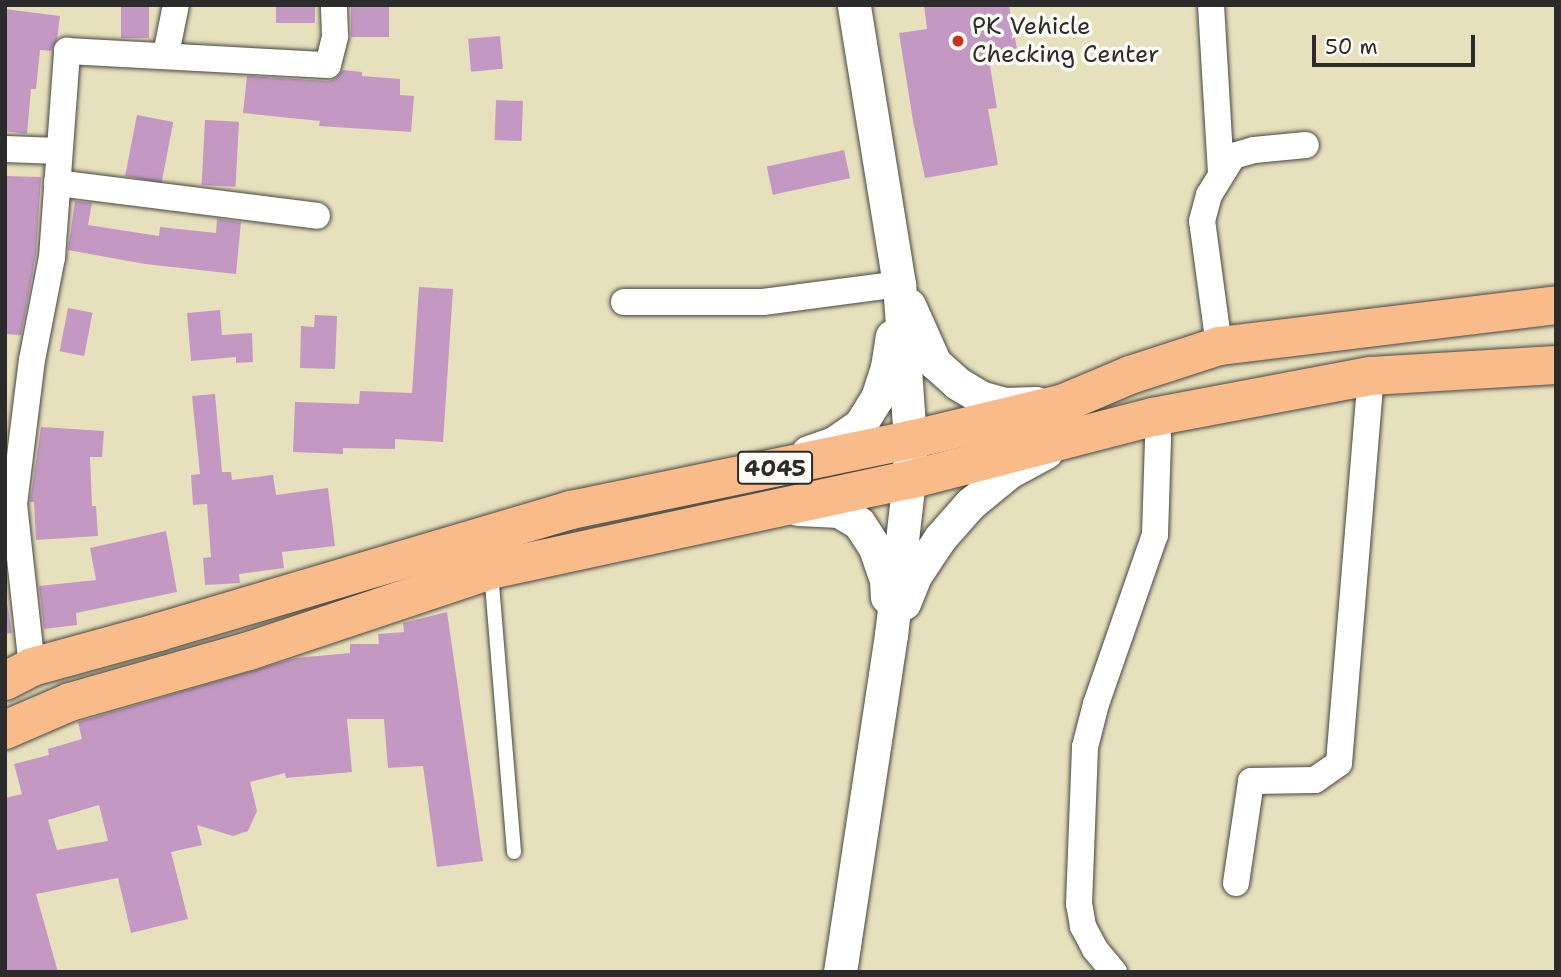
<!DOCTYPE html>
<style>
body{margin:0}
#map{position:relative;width:1561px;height:977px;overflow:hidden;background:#e7e0bd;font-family:"Shantell Sans",sans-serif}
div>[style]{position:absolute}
.building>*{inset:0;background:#c399c4;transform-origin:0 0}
.roads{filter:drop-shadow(0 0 2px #474641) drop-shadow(0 0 2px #474641)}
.service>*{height:14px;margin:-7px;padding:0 7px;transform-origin:7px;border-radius:7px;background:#fff}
.minor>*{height:26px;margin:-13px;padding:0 13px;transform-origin:13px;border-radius:13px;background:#fff}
.tertiary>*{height:33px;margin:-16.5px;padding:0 16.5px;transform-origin:16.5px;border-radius:16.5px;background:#fff}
.primary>*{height:38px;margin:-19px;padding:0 19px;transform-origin:19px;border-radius:19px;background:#fabb8b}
.dots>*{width:19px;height:19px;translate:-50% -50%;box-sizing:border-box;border:4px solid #fdfcf7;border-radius:50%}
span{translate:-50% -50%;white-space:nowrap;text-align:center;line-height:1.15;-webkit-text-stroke:7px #fdfcf7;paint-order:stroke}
.shield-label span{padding:2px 5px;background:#fdfcf7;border:2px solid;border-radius:5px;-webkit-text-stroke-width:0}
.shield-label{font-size:23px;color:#2b2b2b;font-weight:700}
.poi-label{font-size:24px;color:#2b2b2b}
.left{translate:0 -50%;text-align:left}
.frame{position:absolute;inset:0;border:7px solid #2b2b2b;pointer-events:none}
.scale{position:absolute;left:1312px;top:35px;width:163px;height:32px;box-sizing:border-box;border:4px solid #2b2b2b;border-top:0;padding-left:9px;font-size:21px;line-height:24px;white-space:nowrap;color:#2b2b2b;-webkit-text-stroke:5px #fdfcf7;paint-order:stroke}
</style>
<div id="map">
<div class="building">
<div style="left:121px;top:5px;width:28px;height:33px"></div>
<div style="left:276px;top:5px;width:39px;height:18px"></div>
<div style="left:351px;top:5px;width:38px;height:32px"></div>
<div style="clip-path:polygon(924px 5px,1009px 5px,1017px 49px,988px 54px,997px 108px,988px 109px,998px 165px,925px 178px,913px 121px,899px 33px,927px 29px)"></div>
<div style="clip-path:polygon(5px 9px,60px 16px,57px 40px,51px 51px,40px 50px,36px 89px,31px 89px,27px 134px,5px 131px)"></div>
<div style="left:500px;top:36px;width:33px;height:32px;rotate:85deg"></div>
<div style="clip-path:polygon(343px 70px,362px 72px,362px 76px,400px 79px,400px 95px,414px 96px,411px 132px,319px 126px,320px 121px,243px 113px,247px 76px,328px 81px,335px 79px)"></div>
<div style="left:496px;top:100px;width:27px;height:40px;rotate:2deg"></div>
<div style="left:137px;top:115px;width:37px;height:62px;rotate:11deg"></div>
<div style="left:205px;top:120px;width:34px;height:65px;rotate:3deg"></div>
<div style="left:844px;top:150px;width:29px;height:79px;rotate:78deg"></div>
<div style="clip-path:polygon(5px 176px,41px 177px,36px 255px,21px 335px,5px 334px)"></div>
<div style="clip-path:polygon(75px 201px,92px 203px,88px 225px,159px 236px,160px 227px,216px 233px,217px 219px,241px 222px,236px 274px,145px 264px,68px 250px)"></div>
<div style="clip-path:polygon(419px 287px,453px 289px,443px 442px,395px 439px,395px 449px,343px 448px,343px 454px,293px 452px,295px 402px,359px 404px,360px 391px,412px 393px)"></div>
<div style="left:68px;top:308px;width:25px;height:44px;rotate:11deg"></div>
<div style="clip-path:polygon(220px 310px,222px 335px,252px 333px,253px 362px,236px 363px,236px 357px,191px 361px,187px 313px)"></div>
<div style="clip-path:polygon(315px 315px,337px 316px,335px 369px,300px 368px,301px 326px,314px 327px)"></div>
<div style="clip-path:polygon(215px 394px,222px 472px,231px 472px,232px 480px,273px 475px,276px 495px,328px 488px,335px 546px,282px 552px,284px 568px,239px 574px,240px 583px,205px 585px,203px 558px,211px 557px,207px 504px,193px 505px,191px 475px,200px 474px,192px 396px)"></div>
<div style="clip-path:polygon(41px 427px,104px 431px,102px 457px,90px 457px,92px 506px,96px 506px,98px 536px,36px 540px,34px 502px,30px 502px)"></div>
<div style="clip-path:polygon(166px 531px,177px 592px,76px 613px,77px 625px,44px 629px,39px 586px,96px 580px,90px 548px)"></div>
<div style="clip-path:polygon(5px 590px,12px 633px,5px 634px)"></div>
<div style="clip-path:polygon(evenodd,447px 612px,483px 861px,437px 867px,423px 766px,388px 768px,384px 719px,347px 719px,352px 772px,286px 778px,285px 773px,250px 782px,257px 811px,248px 831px,233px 836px,197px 825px,202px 845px,171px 852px,188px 919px,131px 933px,118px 878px,36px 894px,58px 972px,5px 972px,5px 798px,22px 794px,14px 764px,49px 755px,48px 749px,82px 739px,78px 722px,296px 658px,350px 653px,350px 644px,379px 644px,378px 634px,404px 632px,403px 623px,447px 612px,99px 805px,108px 841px,57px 850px,48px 820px,99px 805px)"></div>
</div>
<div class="roads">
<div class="service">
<div style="left:491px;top:572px;width:281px;rotate:85.3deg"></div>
</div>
<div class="minor">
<div style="left:1211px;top:5px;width:167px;rotate:86.6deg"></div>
<div style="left:166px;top:54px;width:50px;rotate:-78.5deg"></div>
<div style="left:5px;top:149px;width:54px;rotate:2.1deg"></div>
<div style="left:57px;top:183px;width:262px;rotate:7.2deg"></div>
<div style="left:624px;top:302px;width:139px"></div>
<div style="left:763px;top:302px;width:137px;rotate:-7.5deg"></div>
<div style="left:1219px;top:346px;width:126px;rotate:-97.7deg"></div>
<div style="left:1202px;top:221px;width:27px;rotate:-75deg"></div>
<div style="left:1209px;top:195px;width:46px;rotate:-58.4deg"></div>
<div style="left:1233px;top:156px;width:22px;rotate:-16deg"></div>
<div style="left:1254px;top:150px;width:52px;rotate:-5.5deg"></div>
<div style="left:32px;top:667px;width:164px;rotate:-96.3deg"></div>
<div style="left:14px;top:504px;width:145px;rotate:-82.9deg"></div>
<div style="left:32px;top:360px;width:105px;rotate:-79deg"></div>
<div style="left:52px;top:257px;width:207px;rotate:-85.8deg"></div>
<div style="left:67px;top:51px;width:261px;rotate:3.1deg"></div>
<div style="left:328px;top:65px;width:30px;rotate:-76deg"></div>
<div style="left:335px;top:36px;width:31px;rotate:-92deg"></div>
<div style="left:1236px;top:883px;width:103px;rotate:-81.6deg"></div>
<div style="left:1251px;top:781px;width:64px;rotate:-0.9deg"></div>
<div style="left:1315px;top:780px;width:29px;rotate:-35deg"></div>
<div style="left:1339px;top:763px;width:388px;rotate:-85.3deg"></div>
<div style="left:1114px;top:972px;width:30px;rotate:-130deg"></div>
<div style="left:1095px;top:949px;width:26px;rotate:-118deg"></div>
<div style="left:1083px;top:926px;width:22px;rotate:-100deg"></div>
<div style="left:1079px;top:904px;width:157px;rotate:-87.8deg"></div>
<div style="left:1085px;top:747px;width:44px;rotate:-75.7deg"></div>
<div style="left:1096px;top:704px;width:179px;rotate:-70.8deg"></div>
<div style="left:1155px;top:535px;width:98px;rotate:-88.2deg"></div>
<div style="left:1158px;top:437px;width:21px;rotate:-104deg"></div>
</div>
<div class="tertiary">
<div style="left:909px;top:305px;width:64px;rotate:65.9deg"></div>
<div style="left:935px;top:363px;width:30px;rotate:42deg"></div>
<div style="left:957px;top:383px;width:27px;rotate:31deg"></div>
<div style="left:980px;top:397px;width:26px;rotate:16deg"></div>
<div style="left:1005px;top:404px;width:31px;rotate:-2deg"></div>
<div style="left:808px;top:452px;width:28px;rotate:-19deg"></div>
<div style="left:834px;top:443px;width:32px;rotate:-35deg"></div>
<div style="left:860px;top:425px;width:32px;rotate:-58deg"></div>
<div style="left:877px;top:398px;width:33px;rotate:-72deg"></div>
<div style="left:887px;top:367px;width:31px;rotate:-81deg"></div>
<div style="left:798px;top:509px;width:41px;rotate:2.8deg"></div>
<div style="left:839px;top:511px;width:23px;rotate:31deg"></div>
<div style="left:859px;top:523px;width:30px;rotate:57deg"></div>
<div style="left:875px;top:548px;width:34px;rotate:71deg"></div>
<div style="left:886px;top:580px;width:17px;rotate:87deg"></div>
<div style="left:904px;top:603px;width:31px;rotate:-68deg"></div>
<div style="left:916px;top:574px;width:43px;rotate:-56.3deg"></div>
<div style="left:940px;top:538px;width:45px;rotate:-48.6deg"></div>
<div style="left:970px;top:504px;width:50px;rotate:-39.4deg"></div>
<div style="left:1009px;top:472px;width:42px;rotate:-28.4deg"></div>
<div style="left:840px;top:972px;width:341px;rotate:-81.4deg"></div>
<div style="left:891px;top:635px;width:156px;rotate:-83.4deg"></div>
<div style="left:909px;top:480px;width:40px;rotate:-88.6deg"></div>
<div style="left:910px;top:440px;width:156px;rotate:-94deg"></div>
<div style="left:899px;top:284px;width:283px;rotate:-99.2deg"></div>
</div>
<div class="primary">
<div style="left:5px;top:681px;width:30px;rotate:-27deg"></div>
<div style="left:32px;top:667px;width:132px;rotate:-15.4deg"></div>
<div style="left:159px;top:632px;width:430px;rotate:-16.5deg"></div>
<div style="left:571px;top:510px;width:346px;rotate:-11.7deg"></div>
<div style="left:910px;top:440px;width:158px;rotate:-13.5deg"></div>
<div style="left:1064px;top:403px;width:72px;rotate:-23deg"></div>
<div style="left:1130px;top:375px;width:94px;rotate:-18deg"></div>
<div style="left:1219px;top:346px;width:339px;rotate:-6.9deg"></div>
<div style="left:5px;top:730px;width:71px;rotate:-23.3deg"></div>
<div style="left:70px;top:702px;width:186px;rotate:-15.9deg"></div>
<div style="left:249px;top:651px;width:255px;rotate:-18.5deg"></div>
<div style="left:491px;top:570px;width:428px;rotate:-12.2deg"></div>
<div style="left:909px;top:480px;width:252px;rotate:-14.5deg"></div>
<div style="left:1153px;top:417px;width:222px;rotate:-10.7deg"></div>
<div style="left:1371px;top:376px;width:185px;rotate:-3.4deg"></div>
</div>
</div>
<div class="dots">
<div style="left:958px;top:41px;background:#c8321e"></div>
</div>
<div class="shield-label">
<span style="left:775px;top:468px">4045</span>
</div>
<div class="poi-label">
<span class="left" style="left:972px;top:41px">PK Vehicle<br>Checking Center</span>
</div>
<div class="frame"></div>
<div class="scale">50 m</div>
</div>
